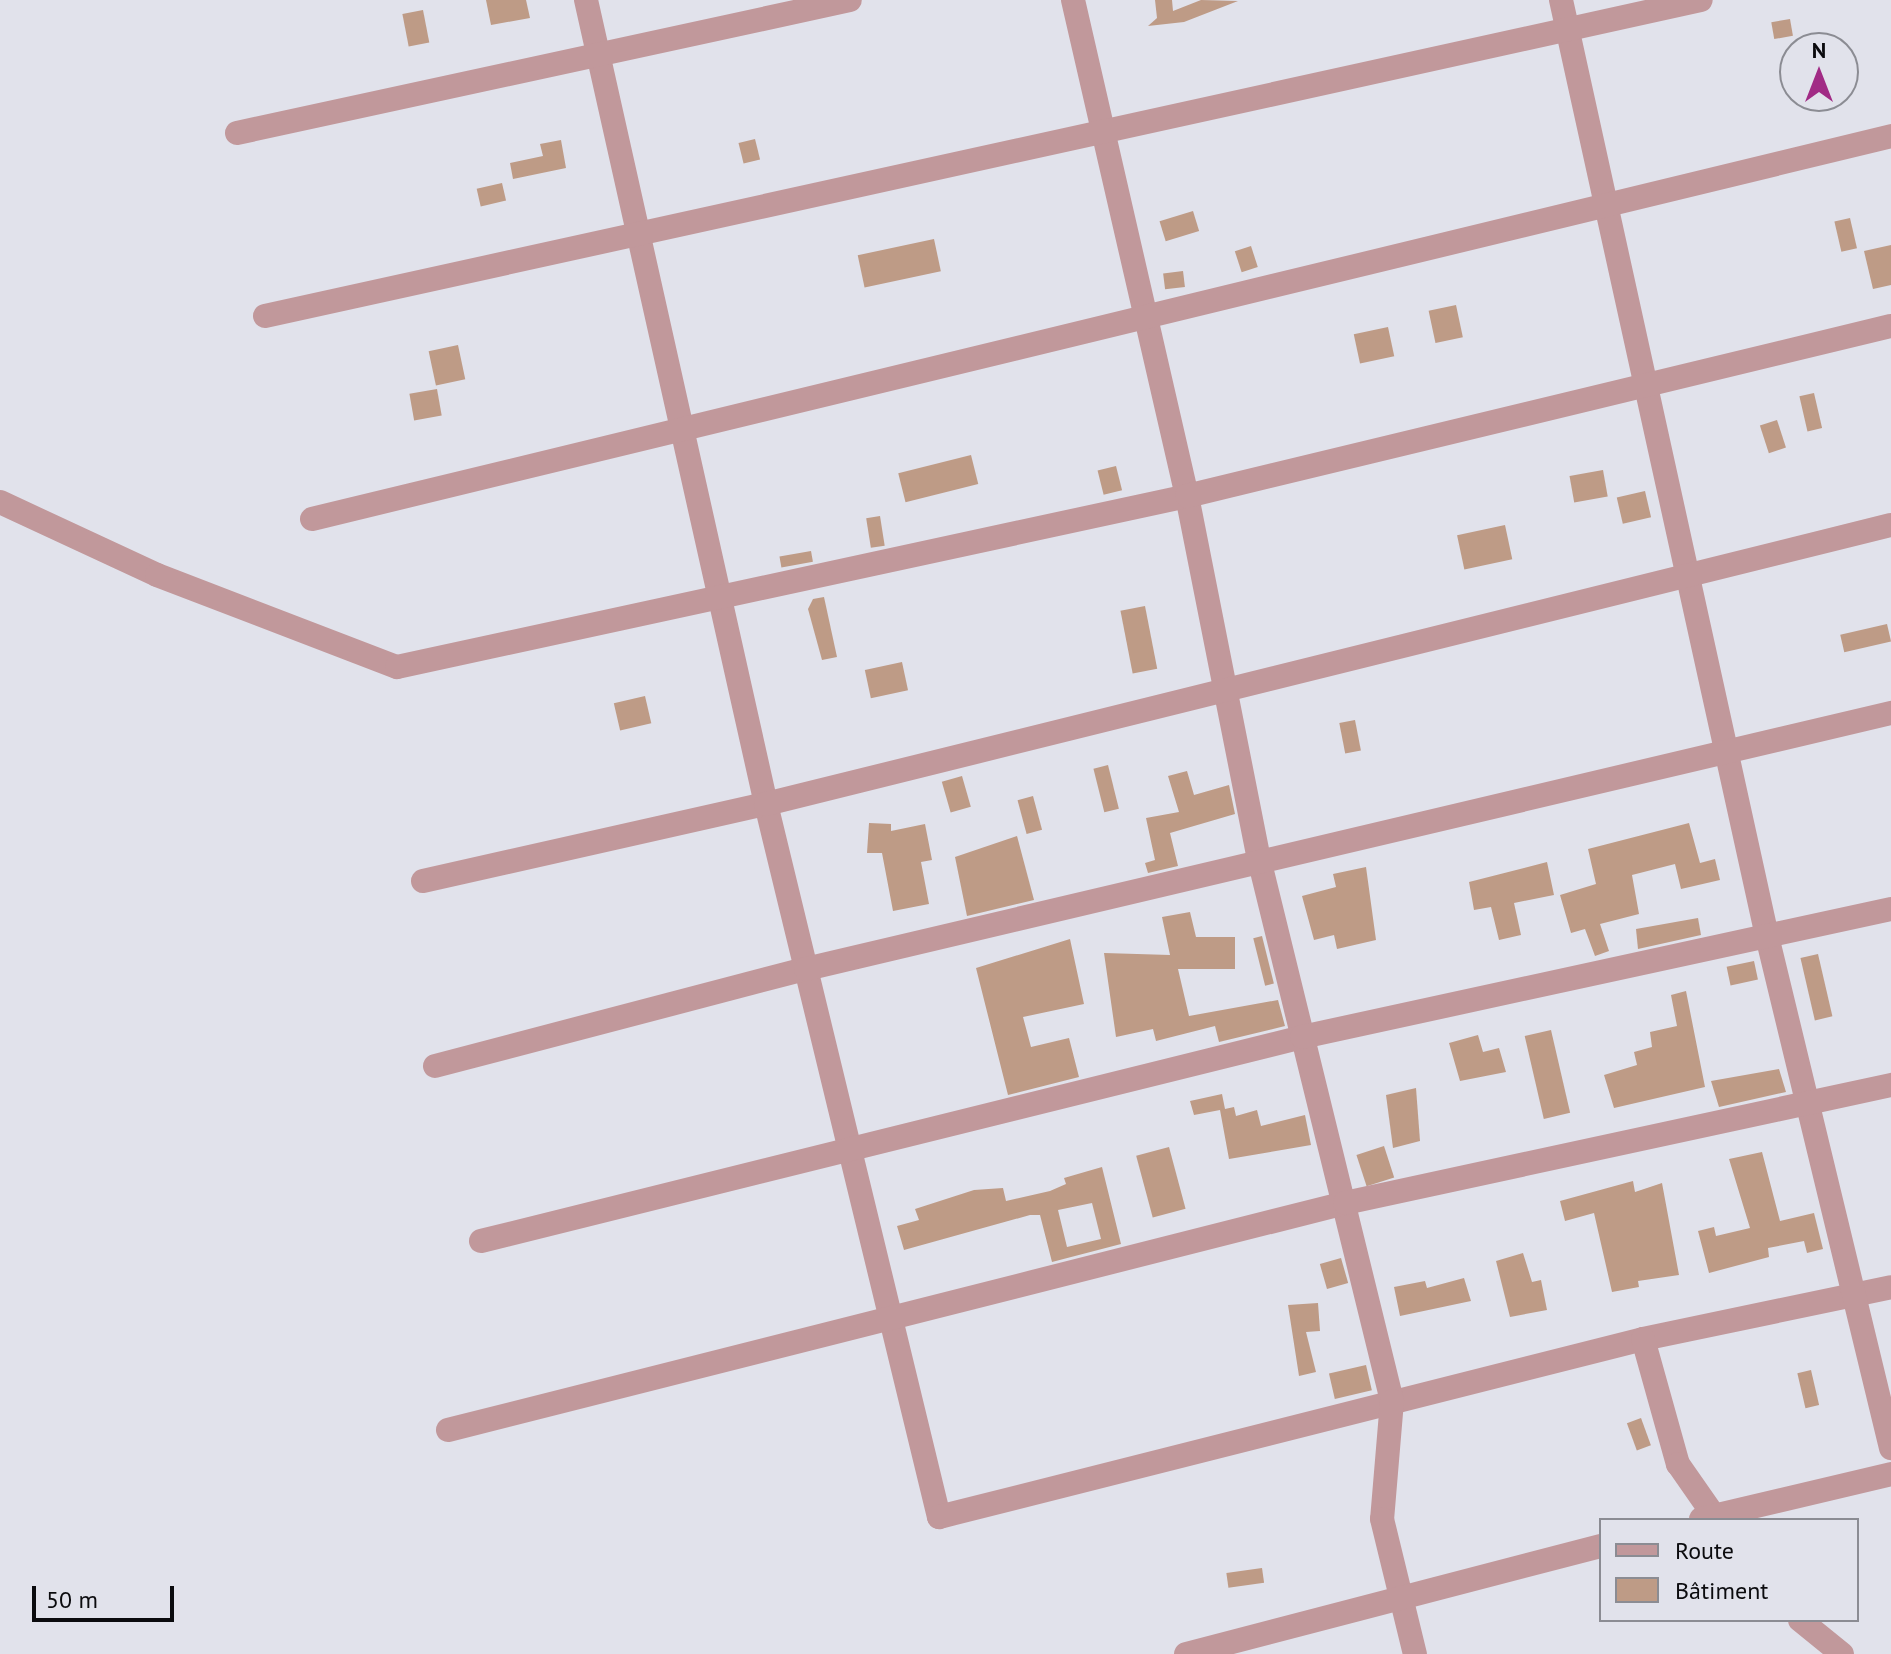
<!DOCTYPE html>
<meta charset="utf-8">
<style>
body{margin:0}
#map{position:relative;width:1891px;height:1654px;overflow:hidden;background:#e1e2eb;font-family:"PT Sans",sans-serif}
div>[style]{position:absolute}
.building>*{inset:0;background:#be9b86;transform-origin:0 0}
.minor>*{height:24px;margin:-12px;padding:0 12px;transform-origin:12px;border-radius:12px;background:#c1989b}
span{translate:-50% -50%;white-space:nowrap;text-align:center;line-height:1.15;-webkit-text-stroke:6px #e1e2eb;paint-order:stroke}
.legend{position:absolute;left:1599px;top:1518px;width:260px;height:104px;box-sizing:border-box;background:#e1e2eb;border:2px solid #8b8c93;margin:0;padding:10px 14px;list-style:none;font-size:24px;color:#0b0b0e}
.legend li{display:flex;align-items:center;gap:16px;height:40px}
.legend b{width:40px;border:2px solid #8b8c93}
.north{position:absolute;left:1779px;top:32px;width:80px;height:80px;box-sizing:border-box;background:#e1e2eb;border:2px solid #8b8c93;border-radius:50%;rotate:0deg;font-size:22px;font-weight:700;line-height:32px;text-align:center;color:#0b0b0e}
.north::after{content:'';display:block;margin:auto;width:28px;height:36px;background:#a12b85;clip-path:polygon(50% 0,100% 100%,50% 72%,0 100%)}
.scale{position:absolute;left:32px;top:1586px;width:142px;height:36px;box-sizing:border-box;border:4px solid #0b0b0e;border-top:0;padding-left:10px;font-size:24px;line-height:28px;white-space:nowrap;color:#0b0b0e;-webkit-text-stroke:6px #e1e2eb;paint-order:stroke}
</style>
<div id="map">
<div class="building">
<div style="clip-path:polygon(486px 0,526px 0,530px 18px,491px 25px)"></div>
<div style="clip-path:polygon(1155px 0,1172px 0,1173px 11px,1201px 0,1238px 1px,1184px 22px,1148px 26px,1157px 18px)"></div>
<div style="left:423px;top:10px;width:33px;height:21px;rotate:79deg"></div>
<div style="left:1790px;top:19px;width:17px;height:19px;rotate:80deg"></div>
<div style="left:755px;top:139px;width:21px;height:17px;rotate:76deg"></div>
<div style="clip-path:polygon(561px 140px,566px 168px,513px 179px,510px 163px,543px 156px,540px 144px)"></div>
<div style="left:502px;top:183px;width:18px;height:26px;rotate:77deg"></div>
<div style="left:1193px;top:211px;width:21px;height:35px;rotate:73deg"></div>
<div style="left:1850px;top:218px;width:31px;height:16px;rotate:77deg"></div>
<div style="left:934px;top:239px;width:33px;height:78px;rotate:78deg"></div>
<div style="clip-path:polygon(1891px 245px,1891px 285px,1873px 289px,1864px 251px)"></div>
<div style="left:1251px;top:246px;width:22px;height:17px;rotate:72deg"></div>
<div style="left:1183px;top:271px;width:16px;height:20px;rotate:83deg"></div>
<div style="left:1456px;top:305px;width:33px;height:28px;rotate:78deg"></div>
<div style="left:1388px;top:327px;width:30px;height:35px;rotate:78deg"></div>
<div style="left:458px;top:345px;width:35px;height:30px;rotate:78deg"></div>
<div style="left:437px;top:389px;width:27px;height:28px;rotate:80deg"></div>
<div style="left:1814px;top:393px;width:36px;height:15px;rotate:77deg"></div>
<div style="left:1777px;top:420px;width:29px;height:18px;rotate:72deg"></div>
<div style="left:971px;top:455px;width:30px;height:75px;rotate:76deg"></div>
<div style="left:1116px;top:466px;width:25px;height:19px;rotate:76deg"></div>
<div style="left:1603px;top:470px;width:27px;height:34px;rotate:80deg"></div>
<div style="left:1645px;top:491px;width:27px;height:29px;rotate:77deg"></div>
<div style="left:880px;top:516px;width:30px;height:14px;rotate:81deg"></div>
<div style="left:1505px;top:525px;width:35px;height:49px;rotate:78deg"></div>
<div style="left:811px;top:551px;width:11px;height:32px;rotate:80deg"></div>
<div style="clip-path:polygon(824px 597px,837px 657px,822px 660px,808px 609px,813px 599px)"></div>
<div style="left:1145px;top:606px;width:64px;height:25px;rotate:79deg"></div>
<div style="left:1887px;top:624px;width:18px;height:48px;rotate:77deg"></div>
<div style="left:902px;top:662px;width:29px;height:38px;rotate:78deg"></div>
<div style="left:645px;top:696px;width:28px;height:32px;rotate:77deg"></div>
<div style="left:1355px;top:720px;width:31px;height:16px;rotate:79deg"></div>
<div style="left:1108px;top:765px;width:45px;height:15px;rotate:76deg"></div>
<div style="clip-path:polygon(1187px 771px,1194px 795px,1229px 785px,1235px 814px,1170px 833px,1178px 866px,1148px 873px,1145px 863px,1155px 860px,1146px 818px,1179px 812px,1168px 776px)"></div>
<div style="left:962px;top:776px;width:32px;height:21px;rotate:74deg"></div>
<div style="left:1033px;top:796px;width:35px;height:16px;rotate:75deg"></div>
<div style="clip-path:polygon(869px 823px,891px 824px,891px 831px,925px 824px,932px 860px,921px 862px,929px 904px,893px 911px,882px 853px,867px 853px)"></div>
<div style="clip-path:polygon(1689px 823px,1700px 863px,1715px 859px,1720px 880px,1681px 889px,1675px 864px,1632px 875px,1639px 914px,1600px 924px,1609px 951px,1595px 956px,1585px 929px,1571px 933px,1560px 895px,1596px 884px,1588px 849px)"></div>
<div style="clip-path:polygon(1017px 836px,1034px 900px,967px 916px,955px 857px)"></div>
<div style="clip-path:polygon(1547px 862px,1554px 895px,1514px 903px,1521px 935px,1499px 940px,1491px 907px,1474px 910px,1469px 882px)"></div>
<div style="clip-path:polygon(1366px 867px,1376px 940px,1337px 949px,1334px 935px,1314px 940px,1302px 896px,1336px 887px,1333px 874px)"></div>
<div style="clip-path:polygon(1190px 912px,1196px 937px,1235px 937px,1235px 969px,1178px 969px,1189px 1016px,1278px 1000px,1285px 1026px,1219px 1042px,1215px 1026px,1156px 1041px,1153px 1029px,1116px 1037px,1104px 953px,1170px 955px,1162px 917px)"></div>
<div style="clip-path:polygon(1698px 918px,1701px 935px,1638px 949px,1636px 929px)"></div>
<div style="left:1262px;top:936px;width:49px;height:9px;rotate:76deg"></div>
<div style="clip-path:polygon(1070px 939px,1084px 1004px,1023px 1017px,1031px 1047px,1069px 1038px,1079px 1077px,1008px 1095px,976px 968px)"></div>
<div style="left:1818px;top:954px;width:64px;height:18px;rotate:77deg"></div>
<div style="left:1754px;top:961px;width:19px;height:28px;rotate:78deg"></div>
<div style="clip-path:polygon(1686px 991px,1705px 1087px,1614px 1108px,1604px 1075px,1637px 1065px,1634px 1052px,1652px 1047px,1650px 1032px,1677px 1026px,1671px 995px)"></div>
<div style="left:1551px;top:1030px;width:85px;height:27px;rotate:77deg"></div>
<div style="clip-path:polygon(1478px 1035px,1483px 1052px,1499px 1048px,1506px 1072px,1460px 1081px,1449px 1043px)"></div>
<div style="clip-path:polygon(1779px 1069px,1786px 1092px,1719px 1107px,1711px 1081px)"></div>
<div style="clip-path:polygon(1416px 1088px,1420px 1141px,1393px 1148px,1386px 1095px)"></div>
<div style="clip-path:polygon(1222px 1094px,1225px 1109px,1234px 1107px,1236px 1116px,1257px 1110px,1261px 1126px,1305px 1115px,1311px 1145px,1229px 1159px,1220px 1110px,1194px 1115px,1190px 1101px)"></div>
<div style="left:1384px;top:1146px;width:33px;height:29px;rotate:72deg"></div>
<div style="left:1169px;top:1147px;width:64px;height:34px;rotate:75deg"></div>
<div style="clip-path:polygon(1762px 1152px,1780px 1221px,1814px 1213px,1823px 1249px,1807px 1253px,1804px 1241px,1768px 1248px,1769px 1257px,1709px 1273px,1698px 1231px,1714px 1227px,1716px 1236px,1750px 1228px,1729px 1159px)"></div>
<div style="clip-path:polygon(evenodd,1102px 1167px,1121px 1244px,1052px 1262px,1040px 1215px,1030px 1215px,904px 1250px,897px 1226px,919px 1220px,915px 1209px,974px 1190px,1003px 1188px,1006px 1201px,1050px 1191px,1066px 1184px,1064px 1178px,1102px 1167px,1092px 1203px,1101px 1239px,1067px 1247px,1058px 1210px,1092px 1203px)"></div>
<div style="clip-path:polygon(1633px 1181px,1635px 1192px,1662px 1183px,1679px 1275px,1638px 1281px,1639px 1287px,1612px 1292px,1594px 1213px,1565px 1221px,1560px 1201px)"></div>
<div style="clip-path:polygon(1523px 1253px,1532px 1282px,1541px 1280px,1547px 1310px,1510px 1317px,1496px 1261px)"></div>
<div style="left:1341px;top:1258px;width:26px;height:22px;rotate:74deg"></div>
<div style="clip-path:polygon(1464px 1278px,1471px 1301px,1400px 1316px,1394px 1287px,1425px 1281px,1427px 1288px)"></div>
<div style="clip-path:polygon(1318px 1303px,1320px 1331px,1306px 1332px,1316px 1372px,1299px 1376px,1288px 1305px)"></div>
<div style="left:1366px;top:1365px;width:26px;height:38px;rotate:77deg"></div>
<div style="left:1811px;top:1370px;width:36px;height:14px;rotate:77deg"></div>
<div style="left:1641px;top:1418px;width:29px;height:15px;rotate:70deg"></div>
<div style="left:1262px;top:1568px;width:15px;height:36px;rotate:82deg"></div>
</div>
<div class="minor">
<div style="left:586px;top:0;width:824px;rotate:77.38deg"></div>
<div style="left:766px;top:804px;width:734px;rotate:76.36deg"></div>
<div style="left:939px;top:1517px;width:726px;rotate:-14.19deg"></div>
<div style="left:1643px;top:1339px;width:253px;rotate:-11.8deg"></div>
<div style="left:1073px;top:0;width:509px;rotate:77.06deg"></div>
<div style="left:1187px;top:496px;width:374px;rotate:78.8deg"></div>
<div style="left:1260px;top:863px;width:554px;rotate:76.21deg"></div>
<div style="left:1392px;top:1401px;width:118px;rotate:94.8deg"></div>
<div style="left:1382px;top:1519px;width:139px;rotate:76.3deg"></div>
<div style="left:1561px;top:0;width:958px;rotate:77.59deg"></div>
<div style="left:1767px;top:936px;width:527px;rotate:76.39deg"></div>
<div style="left:237px;top:133px;width:627px;rotate:-12.24deg"></div>
<div style="left:265px;top:316px;width:1470px;rotate:-12.41deg"></div>
<div style="left:0;top:502px;width:173px;rotate:24.9deg"></div>
<div style="left:157px;top:575px;width:257px;rotate:21deg"></div>
<div style="left:397px;top:667px;width:808px;rotate:-12.21deg"></div>
<div style="left:1187px;top:496px;width:724px;rotate:-13.58deg"></div>
<div style="left:312px;top:519px;width:1625px;rotate:-13.63deg"></div>
<div style="left:423px;top:881px;width:352px;rotate:-12.7deg"></div>
<div style="left:766px;top:804px;width:1159px;rotate:-13.93deg"></div>
<div style="left:435px;top:1066px;width:383px;rotate:-14.7deg"></div>
<div style="left:806px;top:969px;width:1115px;rotate:-13.28deg"></div>
<div style="left:481px;top:1241px;width:846px;rotate:-13.95deg"></div>
<div style="left:1302px;top:1037px;width:603px;rotate:-12.26deg"></div>
<div style="left:1643px;top:1339px;width:130px;rotate:74.4deg"></div>
<div style="left:1678px;top:1464px;width:68px;rotate:55.1deg"></div>
<div style="left:448px;top:1430px;width:925px;rotate:-14.2deg"></div>
<div style="left:1345px;top:1203px;width:559px;rotate:-12.2deg"></div>
<div style="left:1701px;top:1519px;width:195px;rotate:-13.3deg"></div>
<div style="left:1800px;top:1620px;width:54px;rotate:39deg"></div>
<div style="left:1186px;top:1654px;width:429px;rotate:-14.6deg"></div>
</div>
<ul class="legend">
<li><b style="height:10px;background:#c1989b"></b>Route</li>
<li><b style="height:22px;background:#be9b86"></b>Bâtiment</li>
</ul>
<div class="north">N</div>
<div class="scale">50 m</div>
</div>
